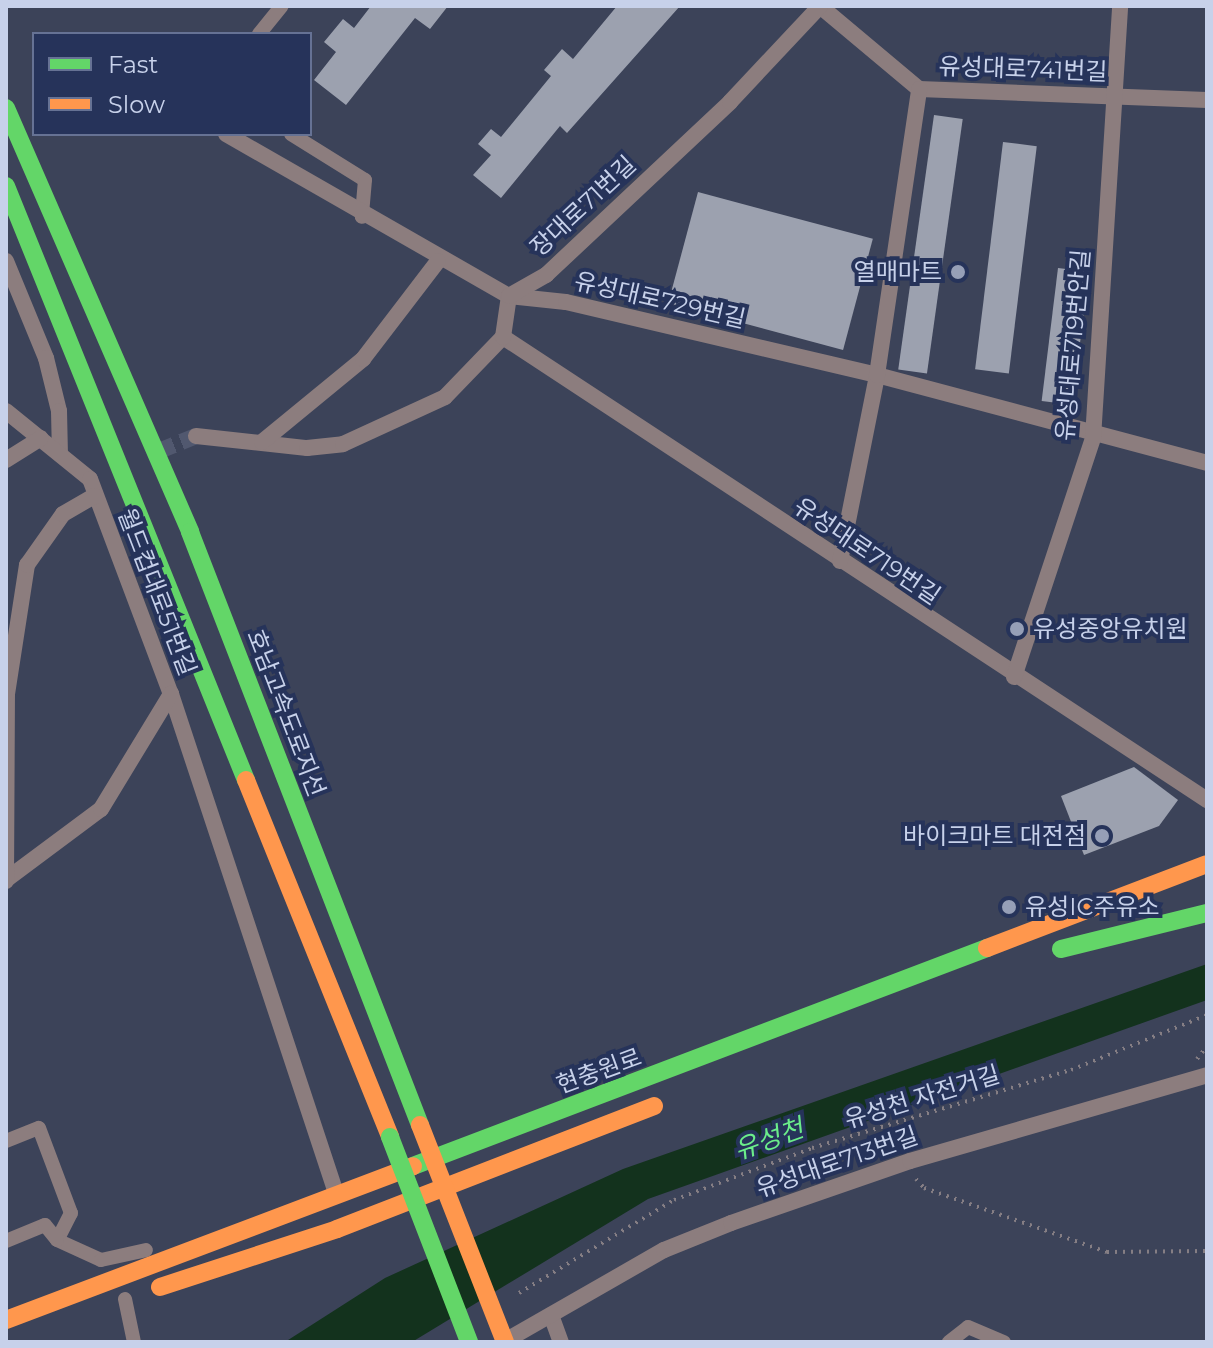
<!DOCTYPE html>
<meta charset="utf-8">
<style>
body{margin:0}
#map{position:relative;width:1213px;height:1348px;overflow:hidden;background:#3c4359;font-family:Montserrat,"Noto Sans KR",sans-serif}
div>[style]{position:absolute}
.water>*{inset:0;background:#13321d}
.building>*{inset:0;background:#9ca1af;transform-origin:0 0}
.street-tunnel>*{height:16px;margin-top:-8px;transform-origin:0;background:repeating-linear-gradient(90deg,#51586f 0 16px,transparent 0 24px)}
.path>*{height:4px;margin-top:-2px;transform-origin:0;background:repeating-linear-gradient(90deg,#857e84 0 2px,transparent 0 8px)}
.lane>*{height:14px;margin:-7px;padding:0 7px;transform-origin:7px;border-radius:7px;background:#8c7d7e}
.street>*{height:16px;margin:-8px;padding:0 8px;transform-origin:8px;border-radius:8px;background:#8c7d7e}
.fast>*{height:18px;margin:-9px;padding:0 9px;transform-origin:9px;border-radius:9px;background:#63d668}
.slow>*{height:18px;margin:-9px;padding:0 9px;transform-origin:9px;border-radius:9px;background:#ff974d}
.fast-bridge>*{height:18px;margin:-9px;padding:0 9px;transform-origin:9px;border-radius:9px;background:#63d668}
.slow-bridge>*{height:18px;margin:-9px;padding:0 9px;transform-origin:9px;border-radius:9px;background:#ff974d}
.dots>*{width:22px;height:22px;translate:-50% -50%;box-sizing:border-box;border:4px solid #26335a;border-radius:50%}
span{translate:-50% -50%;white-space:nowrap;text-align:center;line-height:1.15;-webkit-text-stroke:8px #26335a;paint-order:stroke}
.street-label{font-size:24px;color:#c7d1ea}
.poi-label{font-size:24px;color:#c7d1ea}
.right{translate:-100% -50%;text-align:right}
.left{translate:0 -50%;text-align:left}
.water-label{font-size:26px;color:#6bed8a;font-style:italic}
.frame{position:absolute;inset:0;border:8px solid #c7d1ea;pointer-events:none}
.legend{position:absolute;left:32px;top:32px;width:280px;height:104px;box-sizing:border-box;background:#26335a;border:2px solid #667294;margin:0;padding:10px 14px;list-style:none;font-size:24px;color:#c7d1ea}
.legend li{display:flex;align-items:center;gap:16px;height:40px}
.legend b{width:40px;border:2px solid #667294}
</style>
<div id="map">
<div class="water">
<div style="clip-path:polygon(1207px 964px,1207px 1000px,648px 1199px,412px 1342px,285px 1342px,385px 1278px,623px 1169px)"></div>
</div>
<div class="building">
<div style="clip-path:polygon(371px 6px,448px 6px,430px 29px,415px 18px,346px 105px,314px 80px,336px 52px,324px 42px,343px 19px,354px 28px)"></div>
<div style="clip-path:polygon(617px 6px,680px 6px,567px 133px,560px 126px,501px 198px,473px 175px,491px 155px,478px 144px,491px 129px,501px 137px,551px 76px,544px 70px,562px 49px,573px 59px)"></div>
<div style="left:934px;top:115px;width:29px;height:257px;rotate:8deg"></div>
<div style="left:1003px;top:142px;width:34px;height:229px;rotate:7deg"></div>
<div style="left:698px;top:192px;width:181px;height:115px;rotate:15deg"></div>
<div style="left:1058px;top:268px;width:31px;height:134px;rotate:7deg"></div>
<div style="clip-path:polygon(1134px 767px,1178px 800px,1159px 826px,1084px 855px,1061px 796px)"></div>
</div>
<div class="street-tunnel">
<div style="left:159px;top:451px;width:40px;rotate:-22deg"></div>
</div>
<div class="path">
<div style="left:1197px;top:1059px;width:16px;rotate:-52deg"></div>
<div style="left:916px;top:1179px;width:12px;rotate:48deg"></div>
<div style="left:924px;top:1188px;width:194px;rotate:19.3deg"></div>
<div style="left:1107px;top:1252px;width:100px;rotate:-0.6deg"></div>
<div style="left:519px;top:1293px;width:181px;rotate:-31deg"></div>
<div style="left:674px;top:1200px;width:147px;rotate:-20.6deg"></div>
<div style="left:812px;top:1148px;width:270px;rotate:-16.8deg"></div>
<div style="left:1071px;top:1070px;width:147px;rotate:-22deg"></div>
</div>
<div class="lane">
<div style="left:259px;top:34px;width:36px;rotate:-51deg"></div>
<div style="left:291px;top:134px;width:87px;rotate:31.9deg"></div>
<div style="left:365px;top:180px;width:37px;rotate:95deg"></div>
<div style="left:6px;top:1141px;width:35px;rotate:-22deg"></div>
<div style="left:39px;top:1128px;width:91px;rotate:69.4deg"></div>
<div style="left:71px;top:1213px;width:30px;rotate:117deg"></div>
<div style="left:57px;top:1240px;width:48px;rotate:24.4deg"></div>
<div style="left:101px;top:1260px;width:46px;rotate:-12.5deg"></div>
<div style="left:6px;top:1241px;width:42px;rotate:-22.3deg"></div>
<div style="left:45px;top:1225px;width:19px;rotate:51deg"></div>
<div style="left:125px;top:1299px;width:44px;rotate:78.2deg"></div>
<div style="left:949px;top:1342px;width:24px;rotate:-38deg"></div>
<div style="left:968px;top:1327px;width:39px;rotate:23deg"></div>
</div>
<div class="street">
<div style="left:820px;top:6px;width:129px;rotate:40deg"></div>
<div style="left:919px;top:89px;width:288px;rotate:2.2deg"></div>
<div style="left:226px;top:134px;width:326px;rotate:29.8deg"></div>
<div style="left:509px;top:296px;width:57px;rotate:6deg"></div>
<div style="left:566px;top:302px;width:319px;rotate:13.2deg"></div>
<div style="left:877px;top:375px;width:342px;rotate:14.9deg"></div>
<div style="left:6px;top:261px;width:105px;rotate:67.6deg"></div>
<div style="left:46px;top:358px;width:55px;rotate:76.2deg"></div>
<div style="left:59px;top:411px;width:43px;rotate:88.7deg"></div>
<div style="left:503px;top:337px;width:843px;rotate:33.33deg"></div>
<div style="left:6px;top:411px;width:108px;rotate:39deg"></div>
<div style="left:90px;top:479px;width:230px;rotate:69.4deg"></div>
<div style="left:171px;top:694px;width:526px;rotate:71.7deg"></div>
<div style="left:196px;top:436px;width:112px;rotate:6.2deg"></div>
<div style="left:307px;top:448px;width:36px;rotate:-6deg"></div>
<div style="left:343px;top:444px;width:112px;rotate:-24.7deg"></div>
<div style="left:445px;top:397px;width:83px;rotate:-46deg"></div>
<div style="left:503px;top:337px;width:41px;rotate:-81.7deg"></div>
<div style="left:509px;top:296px;width:43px;rotate:-29.6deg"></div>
<div style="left:546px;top:275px;width:253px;rotate:-43.2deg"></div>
<div style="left:730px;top:102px;width:132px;rotate:-46.8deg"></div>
<div style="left:262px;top:442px;width:131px;rotate:-39.4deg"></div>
<div style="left:363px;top:359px;width:123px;rotate:-52.6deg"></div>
<div style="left:6px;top:460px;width:41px;rotate:-32.2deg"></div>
<div style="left:840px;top:561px;width:190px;rotate:-78.7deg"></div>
<div style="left:877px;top:375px;width:289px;rotate:-81.6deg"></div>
<div style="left:1014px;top:677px;width:252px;rotate:-71.7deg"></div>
<div style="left:1093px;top:438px;width:433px;rotate:-86.4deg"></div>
<div style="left:7px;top:879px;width:117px;rotate:-36.7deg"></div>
<div style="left:101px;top:809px;width:135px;rotate:-58.7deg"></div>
<div style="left:6px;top:881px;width:187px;rotate:-89.7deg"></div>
<div style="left:7px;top:694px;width:131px;rotate:-81.2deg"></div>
<div style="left:27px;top:565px;width:62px;rotate:-54.8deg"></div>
<div style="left:63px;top:514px;width:36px;rotate:-30deg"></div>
<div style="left:551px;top:1315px;width:29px;rotate:70deg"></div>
<div style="left:505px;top:1341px;width:183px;rotate:-29.8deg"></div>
<div style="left:664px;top:1250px;width:72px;rotate:-21.9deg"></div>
<div style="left:731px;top:1223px;width:189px;rotate:-19.1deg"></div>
<div style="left:910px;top:1161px;width:309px;rotate:-16.1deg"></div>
</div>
<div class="fast">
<div style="left:6px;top:108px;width:462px;rotate:66.5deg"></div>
<div style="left:190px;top:532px;width:636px;rotate:68.8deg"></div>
<div style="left:6px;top:186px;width:641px;rotate:68deg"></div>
<div style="left:1061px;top:949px;width:150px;rotate:-13.9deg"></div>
<div style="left:413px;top:1166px;width:614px;rotate:-20.8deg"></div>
</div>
<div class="slow">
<div style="left:246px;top:780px;width:385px;rotate:68deg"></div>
<div style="left:987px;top:948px;width:235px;rotate:-20.9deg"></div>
<div style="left:160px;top:1287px;width:186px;rotate:-18.1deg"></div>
<div style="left:337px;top:1229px;width:340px;rotate:-21.2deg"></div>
<div style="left:6px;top:1320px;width:435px;rotate:-20.7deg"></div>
</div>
<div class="fast-bridge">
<div style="left:390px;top:1137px;width:220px;rotate:68.9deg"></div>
</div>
<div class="slow-bridge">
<div style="left:420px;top:1125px;width:233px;rotate:68.6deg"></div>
</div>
<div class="dots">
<div style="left:958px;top:272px;background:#969fb7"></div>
<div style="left:1017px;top:629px;background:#969fb7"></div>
<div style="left:1102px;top:836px;background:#969fb7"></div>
<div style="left:1009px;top:907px;background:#969fb7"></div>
</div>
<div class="street-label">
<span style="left:1023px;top:69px;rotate:2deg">유성대로741번길</span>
<span style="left:583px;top:206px;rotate:-43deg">장대로71번길</span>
<span style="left:660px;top:300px;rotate:13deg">유성대로729번길</span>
<span style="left:1073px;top:345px;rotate:-85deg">유성대로719번안길</span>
<span style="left:867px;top:551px;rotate:34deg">유성대로719번길</span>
<span style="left:157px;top:592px;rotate:69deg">월드컵대로51번길</span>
<span style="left:286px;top:713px;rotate:69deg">호남고속도로지선</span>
<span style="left:599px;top:1071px;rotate:-20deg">현충원로</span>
<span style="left:922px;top:1097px;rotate:-17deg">유성천 자전거길</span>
<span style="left:837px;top:1162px;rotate:-19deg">유성대로713번길</span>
</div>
<div class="poi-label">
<span class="right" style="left:942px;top:272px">열매마트</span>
<span class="left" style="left:1033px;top:629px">유성중앙유치원</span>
<span class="right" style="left:1086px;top:836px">바이크마트 대전점</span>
<span class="left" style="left:1025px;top:907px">유성IC주유소</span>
</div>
<div class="water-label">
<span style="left:769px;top:1140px;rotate:-20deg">유성천</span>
</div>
<div class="frame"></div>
<ul class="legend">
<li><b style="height:10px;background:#63d668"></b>Fast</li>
<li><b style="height:10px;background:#ff974d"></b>Slow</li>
</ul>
</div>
